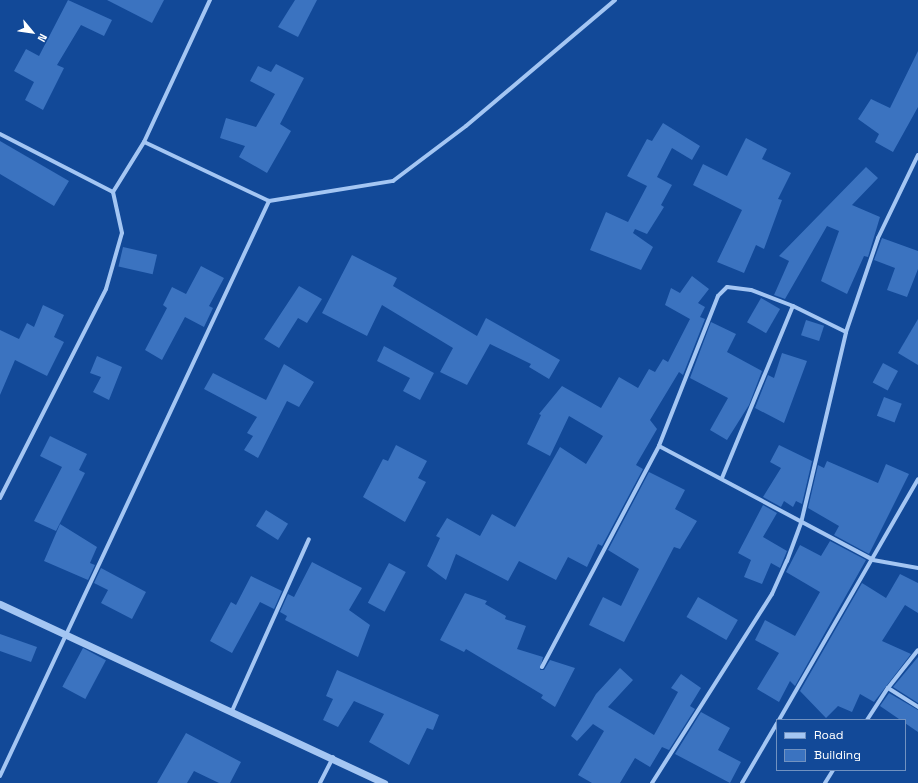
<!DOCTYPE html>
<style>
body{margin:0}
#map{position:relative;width:918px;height:783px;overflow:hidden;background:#124998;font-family:"Space Grotesk",sans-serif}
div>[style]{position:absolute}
.building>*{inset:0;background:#3b73c0;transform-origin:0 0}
.minor>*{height:4px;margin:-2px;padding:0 2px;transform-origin:2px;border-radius:2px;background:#a4c6f3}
.tertiary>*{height:7px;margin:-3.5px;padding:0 3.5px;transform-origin:3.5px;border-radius:3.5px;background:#a4c6f3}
span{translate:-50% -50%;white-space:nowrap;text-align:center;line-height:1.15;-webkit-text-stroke:4px #124998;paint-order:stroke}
.legend{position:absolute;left:776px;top:719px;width:130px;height:52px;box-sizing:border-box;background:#124998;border:1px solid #7192c1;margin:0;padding:5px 7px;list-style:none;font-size:12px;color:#fff}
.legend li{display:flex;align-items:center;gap:8px;height:20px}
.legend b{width:20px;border:1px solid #7192c1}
.north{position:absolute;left:12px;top:12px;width:40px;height:40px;-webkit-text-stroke:3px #124998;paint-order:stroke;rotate:119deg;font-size:11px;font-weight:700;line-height:16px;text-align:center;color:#fff}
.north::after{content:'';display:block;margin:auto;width:14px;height:18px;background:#fff;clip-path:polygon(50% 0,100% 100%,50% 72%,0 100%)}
</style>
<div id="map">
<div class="building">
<div style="clip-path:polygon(68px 0,112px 20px,104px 36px,81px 25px,57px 65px,64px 68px,43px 110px,25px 100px,34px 82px,14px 71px,26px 49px,39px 56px)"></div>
<div style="clip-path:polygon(107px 0,164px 0,152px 23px)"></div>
<div style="clip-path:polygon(295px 0,317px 0,298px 37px,278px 27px)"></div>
<div style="clip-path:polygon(918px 51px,918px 107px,893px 152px,875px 142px,879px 134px,858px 119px,871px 99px,890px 108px)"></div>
<div style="clip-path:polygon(276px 64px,304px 78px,280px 124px,291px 131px,267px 173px,239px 157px,245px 146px,220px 138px,226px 118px,256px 127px,275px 94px,250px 81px,258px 66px,271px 72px)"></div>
<div style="clip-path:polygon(663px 123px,700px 146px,692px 160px,672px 148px,657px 177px,672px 185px,661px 205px,664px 207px,647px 234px,635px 229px,633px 233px,653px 247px,641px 270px,590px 250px,606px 212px,628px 222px,647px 186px,627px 176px,647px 139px,652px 141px)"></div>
<div style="clip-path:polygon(746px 138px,767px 149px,762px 159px,791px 173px,778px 199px,782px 200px,764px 249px,756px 245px,744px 273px,717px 262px,742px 210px,693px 185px,703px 164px,727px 176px)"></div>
<div style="clip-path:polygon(0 141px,69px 181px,54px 206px,0 174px)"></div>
<div style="clip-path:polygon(866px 167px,878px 178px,852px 205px,880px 217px,868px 257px,864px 256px,847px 294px,821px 281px,839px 231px,827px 226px,785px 299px,774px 295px,789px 261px,779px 256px)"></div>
<div style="clip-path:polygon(882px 238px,918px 251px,918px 269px,907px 297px,887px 290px,895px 268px,874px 260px)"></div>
<div style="left:123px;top:247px;width:35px;height:20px;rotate:13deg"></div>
<div style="clip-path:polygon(352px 255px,397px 278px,393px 286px,477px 336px,486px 318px,560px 360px,549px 379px,529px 367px,531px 364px,490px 344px,467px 385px,440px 372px,453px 348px,382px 305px,367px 336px,322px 313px)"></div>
<div style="clip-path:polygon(201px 266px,224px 278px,209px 306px,213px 308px,204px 327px,185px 317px,162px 360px,145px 350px,167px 308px,163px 305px,172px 287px,186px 294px)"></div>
<div style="clip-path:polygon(692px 276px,709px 289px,698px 303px,705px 307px,700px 317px,705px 319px,683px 375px,679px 372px,650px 420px,657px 429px,636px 465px,643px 469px,602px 546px,598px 544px,587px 567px,568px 557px,556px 580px,519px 561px,508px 581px,456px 554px,446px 580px,427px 566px,440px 538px,436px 536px,447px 518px,480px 536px,492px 514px,515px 527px,560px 447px,586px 464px,603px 436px,569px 416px,550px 456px,527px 444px,541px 415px,539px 414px,562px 386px,601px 408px,619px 377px,638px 388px,649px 369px,655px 372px,663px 359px,668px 362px,690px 319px,665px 305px,671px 288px,680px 293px)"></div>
<div style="clip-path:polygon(299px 286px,322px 299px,307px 323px,298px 318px,279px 348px,264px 339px)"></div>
<div style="left:761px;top:298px;width:22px;height:28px;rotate:30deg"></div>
<div style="clip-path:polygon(43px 305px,64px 315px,54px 337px,64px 342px,47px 376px,15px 360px,0 395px,0 330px,19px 339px,27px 323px,34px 327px)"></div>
<div style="clip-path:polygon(918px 319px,918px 365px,898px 353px)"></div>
<div style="left:806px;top:320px;width:19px;height:16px;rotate:18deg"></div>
<div style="clip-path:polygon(711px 322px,736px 334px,727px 352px,762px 371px,749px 405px,727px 440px,710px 430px,728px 398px,690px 378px)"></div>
<div style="clip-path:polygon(384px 346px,434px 373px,420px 400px,403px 391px,410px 378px,377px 361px)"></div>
<div style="clip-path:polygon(782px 353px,807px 361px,784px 423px,755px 408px,768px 375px,774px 378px)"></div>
<div style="clip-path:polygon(97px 356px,122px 367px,109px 400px,93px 392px,101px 377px,90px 373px)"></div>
<div style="left:883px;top:363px;width:17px;height:22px;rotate:28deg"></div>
<div style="clip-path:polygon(284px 364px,314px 382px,299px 407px,287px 401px,258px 458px,244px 450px,253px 436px,247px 433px,257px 417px,204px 389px,213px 373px,266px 400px)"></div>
<div style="left:884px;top:397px;width:19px;height:20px;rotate:21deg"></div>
<div style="clip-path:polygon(50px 436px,87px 454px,79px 470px,85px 473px,56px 531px,34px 521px,62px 467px,40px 456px)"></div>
<div style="clip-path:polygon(396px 445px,427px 461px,418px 478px,426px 482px,405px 522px,363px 497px,383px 459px,388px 461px)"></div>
<div style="clip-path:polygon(779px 445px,812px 461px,802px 504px,796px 501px,793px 507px,784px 501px,781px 507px,763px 497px,781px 468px,770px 462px)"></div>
<div style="clip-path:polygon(827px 461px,878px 483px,886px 464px,909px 474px,869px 554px,834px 535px,839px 526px,808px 508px,818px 465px,824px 468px)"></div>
<div style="clip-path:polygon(649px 472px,685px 490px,675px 509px,697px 521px,680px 549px,674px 547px,624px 642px,589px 625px,603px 597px,621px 606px,639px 569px,608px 550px)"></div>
<div style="clip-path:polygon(763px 505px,777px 513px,763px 537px,787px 551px,780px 568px,771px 563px,762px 584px,744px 577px,751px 560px,738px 553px)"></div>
<div style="left:266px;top:510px;width:26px;height:19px;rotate:32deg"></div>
<div style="clip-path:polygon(60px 524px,97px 547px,90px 563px,95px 565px,88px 580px,44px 561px)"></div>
<div style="clip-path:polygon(830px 541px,866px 560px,795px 686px,790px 681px,779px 702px,757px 689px,779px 653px,755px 640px,765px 620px,795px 636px,820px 592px,786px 572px,800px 545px,821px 556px)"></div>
<div style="clip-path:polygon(312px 562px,362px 588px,349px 610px,370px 625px,358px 657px,285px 620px,287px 616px,280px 612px,288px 594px,294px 597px)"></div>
<div style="left:389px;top:563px;width:19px;height:45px;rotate:28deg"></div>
<div style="clip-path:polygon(101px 568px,146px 592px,132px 619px,101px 603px,108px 590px,94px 583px)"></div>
<div style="clip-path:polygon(900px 574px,918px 583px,918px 613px,905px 605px,882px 641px,911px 654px,874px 702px,860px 694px,852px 712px,838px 706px,826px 718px,800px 691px,862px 583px,886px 598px)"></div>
<div style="clip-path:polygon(251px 576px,282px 591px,274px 609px,260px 602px,232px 653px,210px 641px,231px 602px,236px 605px)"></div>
<div style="clip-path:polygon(465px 593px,487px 601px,485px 604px,506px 616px,505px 619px,526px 626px,517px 649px,543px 657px,540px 670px,544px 670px,550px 660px,575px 668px,555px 707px,541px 698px,543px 695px,466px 649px,464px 652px,440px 640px)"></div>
<div style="left:698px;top:597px;width:46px;height:23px;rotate:30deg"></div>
<div style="clip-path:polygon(0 634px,37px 647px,31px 662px,0 651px)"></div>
<div style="left:83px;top:648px;width:26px;height:44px;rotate:28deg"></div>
<div style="clip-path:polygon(918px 657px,918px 703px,893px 687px)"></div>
<div style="clip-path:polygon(620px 668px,633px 680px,608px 707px,654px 735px,678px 692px,671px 688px,681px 674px,701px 688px,690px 706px,695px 709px,669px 750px,662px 747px,650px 767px,635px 758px,620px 783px,592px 783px,578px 775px,604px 731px,593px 724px,577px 741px,571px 736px,596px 694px)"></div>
<div style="clip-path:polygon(337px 670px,439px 715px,433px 730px,427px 728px,409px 765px,369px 742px,384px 714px,354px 701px,338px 727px,323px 720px,333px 699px,326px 696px)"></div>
<div style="clip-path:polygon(889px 693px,918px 710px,918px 732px,880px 706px)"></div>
<div style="clip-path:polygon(701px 712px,730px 728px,718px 750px,741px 762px,730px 783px,675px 754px)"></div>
<div style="clip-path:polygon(186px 733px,241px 762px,230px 783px,219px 783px,194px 771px,187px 783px,157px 783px)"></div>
</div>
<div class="minor">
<div style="left:0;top:134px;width:127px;rotate:27.2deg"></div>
<div style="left:269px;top:201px;width:126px;rotate:-9.2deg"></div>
<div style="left:393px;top:181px;width:91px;rotate:-37deg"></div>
<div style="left:466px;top:126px;width:195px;rotate:-40.2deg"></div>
<div style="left:846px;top:332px;width:99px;rotate:-71.2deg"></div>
<div style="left:878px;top:238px;width:92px;rotate:-64.3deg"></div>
<div style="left:722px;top:478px;width:186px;rotate:-67.6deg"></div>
<div style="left:0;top:498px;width:234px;rotate:-63.1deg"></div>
<div style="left:106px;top:289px;width:58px;rotate:-74.1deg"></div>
<div style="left:122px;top:233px;width:42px;rotate:-102.4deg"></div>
<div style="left:113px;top:192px;width:59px;rotate:-58.2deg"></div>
<div style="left:542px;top:667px;width:250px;rotate:-62.1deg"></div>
<div style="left:659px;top:446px;width:242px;rotate:28deg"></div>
<div style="left:873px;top:560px;width:46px;rotate:10.1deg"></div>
<div style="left:888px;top:688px;width:48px;rotate:-51.7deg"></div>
<div style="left:232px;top:711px;width:188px;rotate:-65.9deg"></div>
<div style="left:779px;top:720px;width:278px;rotate:-60deg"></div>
<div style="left:867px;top:720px;width:38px;rotate:-57deg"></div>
<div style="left:888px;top:688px;width:36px;rotate:32deg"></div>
<div style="left:0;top:776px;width:635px;rotate:-64.93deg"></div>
<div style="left:269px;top:201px;width:138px;rotate:-154.7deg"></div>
<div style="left:144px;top:142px;width:157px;rotate:-65.1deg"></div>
<div style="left:320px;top:783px;width:29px;rotate:-63deg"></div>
<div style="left:652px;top:783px;width:224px;rotate:-57.6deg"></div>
<div style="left:772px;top:594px;width:36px;rotate:-66deg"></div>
<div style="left:787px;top:561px;width:40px;rotate:-69.8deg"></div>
<div style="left:801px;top:523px;width:196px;rotate:-76.7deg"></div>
<div style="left:846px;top:332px;width:59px;rotate:-153.9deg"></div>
<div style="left:793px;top:306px;width:45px;rotate:-159.1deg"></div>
<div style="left:751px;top:290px;width:24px;rotate:-173deg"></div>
<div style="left:727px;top:287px;width:13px;rotate:135deg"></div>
<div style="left:718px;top:296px;width:161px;rotate:111.5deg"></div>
<div style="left:742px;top:783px;width:69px;rotate:-59.7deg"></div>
<div style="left:825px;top:783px;width:15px;rotate:-58deg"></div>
</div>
<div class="tertiary">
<div style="left:0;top:604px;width:424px;rotate:25deg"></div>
</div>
<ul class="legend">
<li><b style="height:5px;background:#a4c6f3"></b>Road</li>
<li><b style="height:11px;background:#3b73c0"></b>Building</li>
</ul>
<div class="north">N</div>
</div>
